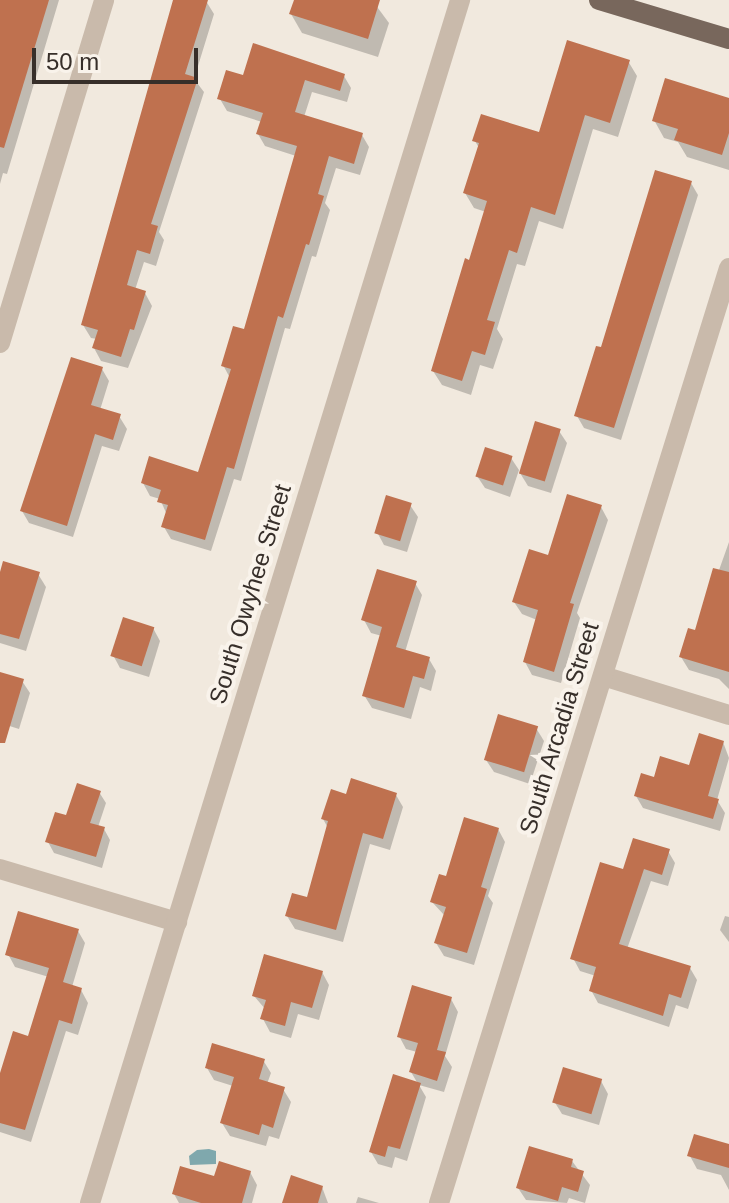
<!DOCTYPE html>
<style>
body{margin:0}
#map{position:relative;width:729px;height:1203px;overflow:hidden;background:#f1e9de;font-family:Arial,sans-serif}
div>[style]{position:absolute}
.water>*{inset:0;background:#7fa8ad}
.shadow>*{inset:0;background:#0003}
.building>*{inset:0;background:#bf714f;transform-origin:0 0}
.minor>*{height:20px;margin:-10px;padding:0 10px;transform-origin:10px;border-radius:10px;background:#c9baab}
.tertiary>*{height:20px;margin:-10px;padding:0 10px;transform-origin:10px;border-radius:10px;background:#c9baab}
.primary>*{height:20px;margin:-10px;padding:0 10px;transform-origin:10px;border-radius:10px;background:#78675c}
span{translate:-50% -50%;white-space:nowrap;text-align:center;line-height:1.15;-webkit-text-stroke:8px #f9f3eb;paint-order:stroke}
.street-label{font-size:24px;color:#372f2a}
.scale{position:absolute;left:32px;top:48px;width:166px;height:36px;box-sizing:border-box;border:4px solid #372f2a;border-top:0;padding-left:10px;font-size:24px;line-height:28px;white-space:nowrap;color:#372f2a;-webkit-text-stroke:6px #f9f3eb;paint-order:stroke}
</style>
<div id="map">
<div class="water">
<div style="clip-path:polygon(209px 1149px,216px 1151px,216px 1164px,190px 1165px,189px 1156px,197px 1150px)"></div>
</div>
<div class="shadow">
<div style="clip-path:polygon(4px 0,59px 0,7px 174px,3px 173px,0 184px,0 15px)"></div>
<div style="clip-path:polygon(176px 0,206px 1px,214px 14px,194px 79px,204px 92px,159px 232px,164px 240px,156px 266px,144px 262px,135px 290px,145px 293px,152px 306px,128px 368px,101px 361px,94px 348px,97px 339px,91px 338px,83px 325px)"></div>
<div style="clip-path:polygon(296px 0,372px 0,389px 23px,378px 57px,302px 33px,291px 14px)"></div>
<div style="clip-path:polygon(628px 61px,637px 76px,618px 137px,593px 129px,563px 229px,539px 221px,525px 266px,517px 264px,497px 329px,503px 339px,493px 369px,480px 365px,471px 395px,442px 385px,433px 371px,486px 212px,474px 208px,465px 193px,479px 148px,475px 141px,540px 135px)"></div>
<div style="clip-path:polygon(344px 76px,351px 88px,347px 102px,312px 92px,304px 117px,362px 135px,369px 147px,360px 175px,336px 168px,325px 203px,330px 210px,316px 257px,312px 256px,290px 329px,285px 328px,241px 481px,234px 479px,211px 551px,171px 539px,164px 527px,167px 515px,160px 499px,150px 496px,143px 483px,199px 474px,230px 378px,223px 365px,245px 332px,296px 156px,265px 146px,258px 134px,262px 122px,227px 111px,220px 99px,244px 77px)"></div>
<div style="clip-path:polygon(729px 100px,729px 170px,687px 157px,678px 142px,664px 138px,654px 120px)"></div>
<div style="clip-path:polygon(691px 183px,698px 195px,621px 440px,584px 428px,577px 416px,602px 350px)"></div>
<div style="clip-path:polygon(102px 369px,109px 381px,100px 410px,119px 416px,127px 429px,119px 451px,102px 446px,73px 537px,29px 523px,22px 511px)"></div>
<div style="clip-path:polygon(559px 431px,567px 443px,551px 493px,528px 486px,520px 473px)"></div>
<div style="clip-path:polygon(511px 458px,519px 470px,510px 497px,485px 488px,477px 476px)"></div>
<div style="clip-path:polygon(410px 505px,418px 517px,407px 552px,384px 545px,377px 532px)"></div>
<div style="clip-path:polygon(601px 507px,608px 520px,577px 613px,580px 618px,561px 683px,532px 675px,525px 662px,537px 620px,522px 614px,514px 602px,549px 558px)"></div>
<div style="clip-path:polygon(729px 542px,729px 689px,719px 679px,689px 670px,681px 657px,697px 632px)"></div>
<div style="clip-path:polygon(38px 574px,46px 587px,26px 651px,0 643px,0 579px)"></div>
<div style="clip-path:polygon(415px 583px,422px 595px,405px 652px,429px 659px,436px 671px,431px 691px,420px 687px,411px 719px,372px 708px,364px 695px,382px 636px,371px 633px,364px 620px)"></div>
<div style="clip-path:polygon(153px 628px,160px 641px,149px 677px,120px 668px,113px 655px)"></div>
<div style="clip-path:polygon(0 674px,22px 681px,30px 693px,19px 729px,0 723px)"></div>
<div style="clip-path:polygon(536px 728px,544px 741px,530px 784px,494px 772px,486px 760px)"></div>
<div style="clip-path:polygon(723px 742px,729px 758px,717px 800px,725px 813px,720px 831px,643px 808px,636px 796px,655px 779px,691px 767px)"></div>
<div style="clip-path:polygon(99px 792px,106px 803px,98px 827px,104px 829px,110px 840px,102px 868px,54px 853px,48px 842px,67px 818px)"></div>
<div style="clip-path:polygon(396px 795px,403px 807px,390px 850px,370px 844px,343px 942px,295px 929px,287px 916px,309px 899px,328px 828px,323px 819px,347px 796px)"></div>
<div style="clip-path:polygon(498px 829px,505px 842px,488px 896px,493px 903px,474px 965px,444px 956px,436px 943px,445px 916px,432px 902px,448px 879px)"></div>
<div style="clip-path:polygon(668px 851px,675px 863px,668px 886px,651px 881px,627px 949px,690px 968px,697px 980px,688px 1009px,676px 1005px,669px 1027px,598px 1003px,591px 990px,596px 976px,580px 971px,573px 958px,624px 872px)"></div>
<div style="clip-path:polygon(725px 916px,729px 917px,729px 942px,720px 930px)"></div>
<div style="clip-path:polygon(78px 931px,85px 943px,72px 987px,81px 990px,88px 1003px,78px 1035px,66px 1031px,31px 1142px,0 1132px,0 1080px,30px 1038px,49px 977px,15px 967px,8px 954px)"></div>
<div style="clip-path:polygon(322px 972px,329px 985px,319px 1020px,298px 1014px,291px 1038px,270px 1032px,263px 1019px,266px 1010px,254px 996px)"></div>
<div style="clip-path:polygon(451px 999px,458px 1012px,445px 1056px,452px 1067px,444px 1092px,419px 1085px,426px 1097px,407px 1161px,395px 1157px,392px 1168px,378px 1164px,371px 1152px,418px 1084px,411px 1072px,417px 1052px,406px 1049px,399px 1036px)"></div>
<div style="clip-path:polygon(263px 1060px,271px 1073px,267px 1084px,283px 1089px,291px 1102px,279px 1139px,269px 1136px,266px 1146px,230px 1136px,222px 1123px,233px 1086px,214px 1080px,207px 1068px)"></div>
<div style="clip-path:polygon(601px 1081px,608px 1094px,599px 1125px,562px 1114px,554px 1101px)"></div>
<div style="clip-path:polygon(729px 1146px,729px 1190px,721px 1175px,697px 1169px,690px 1156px)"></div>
<div style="clip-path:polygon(572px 1161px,590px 1185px,585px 1203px,569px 1198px,567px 1203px,526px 1200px,518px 1188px)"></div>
<div style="clip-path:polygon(250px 1172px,257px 1185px,252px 1203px,179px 1203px,174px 1194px,216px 1178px)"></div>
<div style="clip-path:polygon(322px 1187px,328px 1203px,284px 1203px)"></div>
<div style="clip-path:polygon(358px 1197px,379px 1203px,356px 1203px)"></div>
</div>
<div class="building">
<div style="clip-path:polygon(0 0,49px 0,4px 148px,0 147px)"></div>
<div style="clip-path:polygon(173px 0,208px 0,185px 74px,198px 78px,151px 224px,158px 226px,150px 254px,137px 250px,127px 285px,146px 291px,134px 330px,130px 329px,121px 357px,92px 348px,98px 330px,81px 325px)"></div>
<div style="clip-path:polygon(294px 0,380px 0,368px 39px,289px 14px)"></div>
<div style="clip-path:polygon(567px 40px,630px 60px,610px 123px,585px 115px,555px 215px,531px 207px,517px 253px,509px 250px,487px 320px,495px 322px,485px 355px,472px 351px,462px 381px,431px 371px,465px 258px,469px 260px,487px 201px,463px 193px,479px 143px,472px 141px,481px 114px,539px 132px)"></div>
<div style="clip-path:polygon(253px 43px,345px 74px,340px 91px,305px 80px,295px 112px,363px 133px,354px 164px,329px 156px,318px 194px,324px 196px,309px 245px,306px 244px,283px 318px,278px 316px,234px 469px,227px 467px,205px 540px,161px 527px,168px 505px,157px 502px,161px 490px,141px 483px,149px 456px,198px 472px,231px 369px,221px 366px,233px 326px,244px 329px,297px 146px,256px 134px,263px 113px,217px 99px,226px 70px,243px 75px)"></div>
<div style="clip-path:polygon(665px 78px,729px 98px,729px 133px,722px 155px,674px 140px,678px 129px,652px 121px)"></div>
<div style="clip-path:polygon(655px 170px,692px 181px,614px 428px,574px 416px,596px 346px,601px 347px)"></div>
<div style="clip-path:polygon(71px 357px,103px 367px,91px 405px,121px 414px,113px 440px,95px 434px,67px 526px,20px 511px)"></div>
<div style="left:535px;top:421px;width:27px;height:55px;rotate:17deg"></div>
<div style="left:485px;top:447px;width:29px;height:31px;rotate:18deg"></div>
<div style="clip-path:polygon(567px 494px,602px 505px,570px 603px,574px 604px,554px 672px,523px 662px,538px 610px,512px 602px,529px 549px,548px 555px)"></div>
<div style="left:386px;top:495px;width:27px;height:40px;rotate:17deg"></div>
<div style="clip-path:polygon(3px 561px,40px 572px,19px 639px,0 634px,0 572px)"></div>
<div style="clip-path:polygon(713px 568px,729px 572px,729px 672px,679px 657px,688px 628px,695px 630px)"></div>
<div style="clip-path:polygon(377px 569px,417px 581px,396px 647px,430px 657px,424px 679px,413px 676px,404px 708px,362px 696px,382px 627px,361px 620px)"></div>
<div style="left:123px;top:617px;width:33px;height:41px;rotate:18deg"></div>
<div style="clip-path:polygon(0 672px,24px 679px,5px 743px,0 743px)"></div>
<div style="left:498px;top:714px;width:42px;height:48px;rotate:17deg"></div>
<div style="clip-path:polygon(699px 733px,724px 741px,708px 796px,719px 799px,713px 819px,634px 796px,641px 773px,654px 777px,660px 756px,689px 765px)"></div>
<div style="clip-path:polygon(351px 778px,397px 793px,383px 839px,363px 833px,336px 930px,285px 916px,292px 893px,307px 897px,328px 821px,321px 819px,331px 789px,346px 794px)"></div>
<div style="clip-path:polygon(77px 783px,101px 791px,90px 823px,105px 827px,96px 857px,45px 842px,55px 812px,66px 815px)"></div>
<div style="clip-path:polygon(464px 817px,499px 828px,481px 887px,487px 889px,467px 953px,434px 943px,446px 907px,430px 902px,439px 874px,446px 876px)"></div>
<div style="clip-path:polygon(633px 838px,670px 849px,662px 875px,644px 869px,619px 944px,691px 966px,681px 998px,669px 994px,663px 1016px,589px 991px,596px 967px,570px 959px,600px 862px,623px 869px)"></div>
<div style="clip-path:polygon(18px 911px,79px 929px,63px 982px,82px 988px,72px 1024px,59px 1020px,25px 1130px,0 1123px,0 1073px,13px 1031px,28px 1036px,49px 968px,5px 955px)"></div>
<div style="clip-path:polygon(264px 954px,323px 971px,312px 1008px,291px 1002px,285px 1026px,260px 1019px,266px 1000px,252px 996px)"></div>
<div style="clip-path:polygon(412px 985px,452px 997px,437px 1050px,446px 1052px,437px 1081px,409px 1072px,418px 1043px,397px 1037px)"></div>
<div style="clip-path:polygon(212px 1043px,265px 1059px,259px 1079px,285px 1087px,273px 1128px,262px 1124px,259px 1135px,220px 1123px,234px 1077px,205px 1068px)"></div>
<div style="left:563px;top:1067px;width:41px;height:37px;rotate:17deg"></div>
<div style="clip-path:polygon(393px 1074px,421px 1083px,400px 1149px,388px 1146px,385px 1157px,369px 1152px)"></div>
<div style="clip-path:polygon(694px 1134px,729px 1144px,729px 1168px,687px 1156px)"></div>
<div style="clip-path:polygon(529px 1146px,573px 1159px,571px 1167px,584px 1171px,578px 1192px,562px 1187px,558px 1201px,516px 1188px)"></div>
<div style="clip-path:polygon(219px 1161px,251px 1171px,242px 1203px,201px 1203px,172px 1194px,180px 1166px,214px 1176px)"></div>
<div style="clip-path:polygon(291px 1175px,323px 1186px,318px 1203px,282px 1203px)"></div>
</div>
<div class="minor">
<div style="left:0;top:343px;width:358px;rotate:-73.1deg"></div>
<div style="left:603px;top:676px;width:132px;rotate:17.2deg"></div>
<div style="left:0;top:869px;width:185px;rotate:16.7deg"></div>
<div style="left:439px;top:1203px;width:979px;rotate:-72.77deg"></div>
</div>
<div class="tertiary">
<div style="left:90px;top:1203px;width:1259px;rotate:-72.9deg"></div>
</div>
<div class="primary">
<div style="left:599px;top:0;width:136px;rotate:16.7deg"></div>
</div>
<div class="street-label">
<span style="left:250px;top:594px;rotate:-73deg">South Owyhee Street</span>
<span style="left:559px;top:728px;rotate:-73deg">South Arcadia Street</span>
</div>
<div class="scale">50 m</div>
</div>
